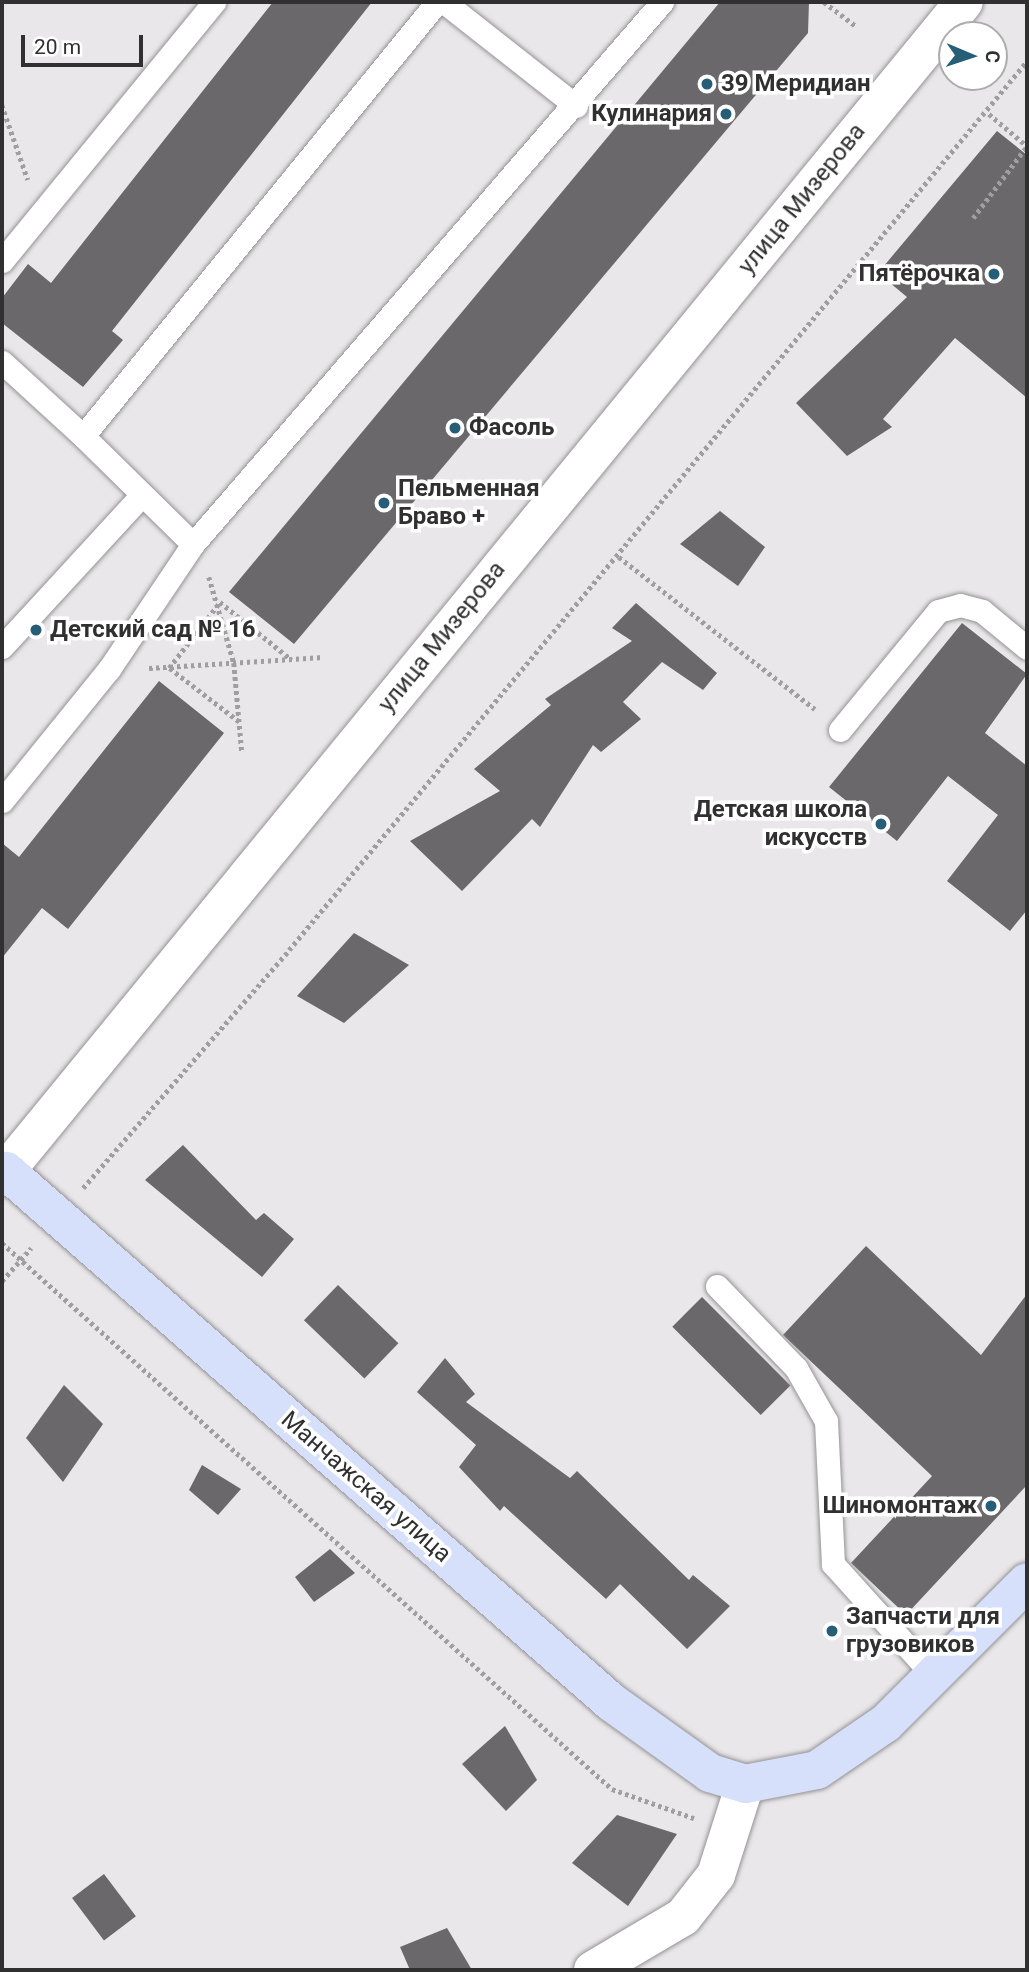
<!DOCTYPE html>
<meta charset="utf-8">
<style>
body{margin:0}
#map{position:relative;width:1029px;height:1972px;overflow:hidden;background:#e9e7ea;font-family:Roboto,sans-serif}
div>[style]{position:absolute}
.building>*{inset:0;background:#6a686b;transform-origin:0 0}
.path>*{height:4.5px;margin-top:-2.25px;transform-origin:0;background:repeating-linear-gradient(90deg,#a09ea1 0 3.5px,transparent 0 7px)}
.roads{filter:drop-shadow(0 0 2px #959296) drop-shadow(0 0 2px #959296)}
.lane>*{height:23px;margin:-11.5px;padding:0 11.5px;transform-origin:11.5px;border-radius:11.5px;background:#fff}
.street>*{height:38px;margin:-19px;padding:0 19px;transform-origin:19px;border-radius:19px;background:#fff}
.secondary>*{height:38px;margin:-19px;padding:0 19px;transform-origin:19px;border-radius:19px;background:#fff}
.primary>*{height:38px;margin:-19px;padding:0 19px;transform-origin:19px;border-radius:19px;background:#d6e0fa}
.dots>*{width:19px;height:19px;translate:-50% -50%;box-sizing:border-box;border:4px solid #fff;border-radius:50%}
span{translate:-50% -50%;white-space:nowrap;text-align:center;line-height:1.15;-webkit-text-stroke:7px #fff;paint-order:stroke}
.poi-label{font-size:24px;color:#313031;font-weight:700}
.left{translate:0 -50%;text-align:left}
.right{translate:-100% -50%;text-align:right}
.street-label{font-size:24px;color:#313031}
.frame{position:absolute;inset:0;border:4px solid #313031;pointer-events:none}
.north{position:absolute;left:938px;top:21px;width:70px;height:70px;box-sizing:border-box;background:#fff;border:2px solid #adacad;border-radius:50%;rotate:92deg;font-size:19px;font-weight:700;line-height:28px;text-align:center;color:#313031}
.north::after{content:'';display:block;margin:auto;width:24px;height:32px;background:#265e78;clip-path:polygon(50% 0,100% 100%,50% 72%,0 100%)}
.scale{position:absolute;left:21px;top:35px;width:122px;height:32px;box-sizing:border-box;border:4px solid #313031;border-top:0;padding-left:9px;font-size:21px;line-height:24px;white-space:nowrap;color:#313031;-webkit-text-stroke:5px #fff;paint-order:stroke}
</style>
<div id="map">
<div class="building">
<div style="clip-path:polygon(273px 2px,372px 2px,112px 331px,123px 340px,83px 387px,2px 323px,2px 298px,28px 264px,51px 283px)"></div>
<div style="clip-path:polygon(720px 2px,809px 2px,808px 33px,294px 644px,229px 592px)"></div>
<div style="clip-path:polygon(997px 131px,1027px 155px,1027px 398px,955px 338px,883px 419px,892px 427px,847px 456px,796px 403px,907px 297px,878px 273px)"></div>
<div style="clip-path:polygon(720px 511px,765px 547px,738px 586px,680px 544px)"></div>
<div style="clip-path:polygon(636px 603px,717px 673px,703px 690px,662px 662px,623px 702px,641px 719px,601px 752px,593px 745px,540px 827px,532px 819px,462px 891px,410px 841px,500px 791px,474px 769px,551px 705px,545px 699px,632px 641px,612px 628px)"></div>
<div style="clip-path:polygon(962px 623px,1027px 674px,985px 733px,1027px 766px,1027px 910px,1010px 931px,947px 881px,998px 815px,948px 776px,897px 841px,829px 787px)"></div>
<div style="clip-path:polygon(159px 681px,224px 733px,68px 929px,42px 908px,2px 958px,2px 843px,19px 857px)"></div>
<div style="clip-path:polygon(354px 933px,409px 965px,344px 1023px,297px 996px)"></div>
<div style="clip-path:polygon(183px 1145px,256px 1220px,264px 1213px,294px 1239px,262px 1277px,145px 1180px)"></div>
<div style="clip-path:polygon(866px 1246px,981px 1355px,1027px 1294px,1027px 1485px,906px 1615px,851px 1563px,932px 1476px,783px 1335px)"></div>
<div style="left:338px;top:1285px;width:84px;height:49px;rotate:44deg"></div>
<div style="left:702px;top:1297px;width:125px;height:42px;rotate:45deg"></div>
<div style="clip-path:polygon(445px 1358px,475px 1394px,466px 1402px,570px 1478px,577px 1471px,689px 1580px,693px 1575px,730px 1606px,687px 1649px,620px 1584px,606px 1599px,504px 1506px,500px 1511px,459px 1467px,476px 1445px,417px 1392px)"></div>
<div style="clip-path:polygon(64px 1385px,103px 1424px,63px 1482px,26px 1438px)"></div>
<div style="clip-path:polygon(202px 1465px,241px 1489px,218px 1515px,189px 1490px)"></div>
<div style="clip-path:polygon(330px 1549px,355px 1573px,314px 1602px,295px 1577px)"></div>
<div style="clip-path:polygon(505px 1726px,537px 1780px,506px 1811px,462px 1764px)"></div>
<div style="clip-path:polygon(617px 1815px,677px 1834px,628px 1906px,572px 1863px)"></div>
<div style="left:104px;top:1874px;width:53px;height:40px;rotate:53deg"></div>
<div style="clip-path:polygon(447px 1928px,472px 1970px,410px 1970px,400px 1947px)"></div>
</div>
<div class="path">
<div style="left:824px;top:2px;width:40px;rotate:37deg"></div>
<div style="left:2px;top:105px;width:79px;rotate:70.9deg"></div>
<div style="left:989px;top:114px;width:50px;rotate:40.1deg"></div>
<div style="left:973px;top:218px;width:90px;rotate:-53.1deg"></div>
<div style="left:619px;top:557px;width:248px;rotate:37.8deg"></div>
<div style="left:209px;top:577px;width:90px;rotate:73.8deg"></div>
<div style="left:234px;top:663px;width:90px;rotate:84.9deg"></div>
<div style="left:149px;top:668px;width:174px;rotate:-3.6deg"></div>
<div style="left:239px;top:722px;width:88px;rotate:-142.4deg"></div>
<div style="left:169px;top:668px;width:83px;rotate:-52.3deg"></div>
<div style="left:220px;top:602px;width:92px;rotate:38.9deg"></div>
<div style="left:83px;top:1188px;width:315px;rotate:-49.1deg"></div>
<div style="left:289px;top:950px;width:1155px;rotate:-50.3deg"></div>
<div style="left:2px;top:1243px;width:819px;rotate:41.83deg"></div>
<div style="left:612px;top:1789px;width:87px;rotate:19.5deg"></div>
<div style="left:2px;top:1281px;width:44px;rotate:-48.7deg"></div>
</div>
<div class="roads">
<div class="lane">
<div style="left:444px;top:2px;width:168px;rotate:38.2deg"></div>
<div style="left:2px;top:261px;width:335px;rotate:-50.7deg"></div>
<div style="left:2px;top:362px;width:110px;rotate:42.4deg"></div>
<div style="left:83px;top:436px;width:560px;rotate:-50.8deg"></div>
<div style="left:83px;top:436px;width:154px;rotate:44.5deg"></div>
<div style="left:2px;top:647px;width:205px;rotate:-47.4deg"></div>
<div style="left:840px;top:730px;width:154px;rotate:-50.5deg"></div>
<div style="left:938px;top:611px;width:23px;rotate:-15deg"></div>
<div style="left:960px;top:605px;width:23px;rotate:15deg"></div>
<div style="left:982px;top:611px;width:58px;rotate:39.4deg"></div>
<div style="left:2px;top:801px;width:170px;rotate:-51deg"></div>
<div style="left:109px;top:669px;width:151px;rotate:-56.1deg"></div>
<div style="left:193px;top:544px;width:717px;rotate:-49.13deg"></div>
<div style="left:717px;top:1286px;width:114px;rotate:46.1deg"></div>
<div style="left:796px;top:1368px;width:61px;rotate:60.5deg"></div>
<div style="left:826px;top:1421px;width:143px;rotate:87.2deg"></div>
<div style="left:833px;top:1564px;width:151px;rotate:48deg"></div>
</div>
<div class="street">
<div style="left:593px;top:1970px;width:104px;rotate:-30.5deg"></div>
<div style="left:683px;top:1917px;width:53px;rotate:-51.8deg"></div>
<div style="left:716px;top:1875px;width:96px;rotate:-72.3deg"></div>
</div>
<div class="secondary">
<div style="left:2px;top:1167px;width:6px;rotate:45deg"></div>
<div style="left:6px;top:1171px;width:1511px;rotate:-50.67deg"></div>
</div>
<div class="primary">
<div style="left:2px;top:1177px;width:7px;rotate:-56deg"></div>
<div style="left:6px;top:1171px;width:805px;rotate:41.27deg"></div>
<div style="left:611px;top:1702px;width:122px;rotate:35.6deg"></div>
<div style="left:710px;top:1773px;width:37px;rotate:17deg"></div>
<div style="left:745px;top:1784px;width:73px;rotate:-11deg"></div>
<div style="left:817px;top:1770px;width:83px;rotate:-34.3deg"></div>
<div style="left:886px;top:1723px;width:199px;rotate:-45deg"></div>
</div>
</div>
<div class="dots">
<div style="left:707px;top:84px;background:#265e78"></div>
<div style="left:726px;top:114px;background:#265e78"></div>
<div style="left:994px;top:274px;background:#265e78"></div>
<div style="left:455px;top:428px;background:#265e78"></div>
<div style="left:384px;top:503px;background:#265e78"></div>
<div style="left:36px;top:630px;background:#265e78"></div>
<div style="left:881px;top:824px;background:#265e78"></div>
<div style="left:991px;top:1506px;background:#265e78"></div>
<div style="left:832px;top:1631px;background:#265e78"></div>
</div>
<div class="poi-label">
<span class="left" style="left:721px;top:84px">39 Меридиан</span>
<span class="right" style="left:712px;top:114px">Кулинария</span>
<span class="right" style="left:980px;top:274px">Пятёрочка</span>
<span class="left" style="left:469px;top:428px">Фасоль</span>
<span class="left" style="left:398px;top:503px">Пельменная<br>Браво +</span>
<span class="left" style="left:50px;top:630px">Детский сад № 16</span>
<span class="right" style="left:867px;top:824px">Детская школа<br>искусств</span>
<span class="right" style="left:977px;top:1506px">Шиномонтаж</span>
<span class="left" style="left:846px;top:1631px">Запчасти для<br>грузовиков</span>
</div>
<div class="street-label">
<span style="left:802px;top:199px;rotate:-51deg">улица Мизерова</span>
<span style="left:442px;top:637px;rotate:-51deg">улица Мизерова</span>
<span style="left:366px;top:1487px;rotate:41deg">Манчажская улица</span>
</div>
<div class="frame"></div>
<div class="north">С</div>
<div class="scale">20 m</div>
</div>
